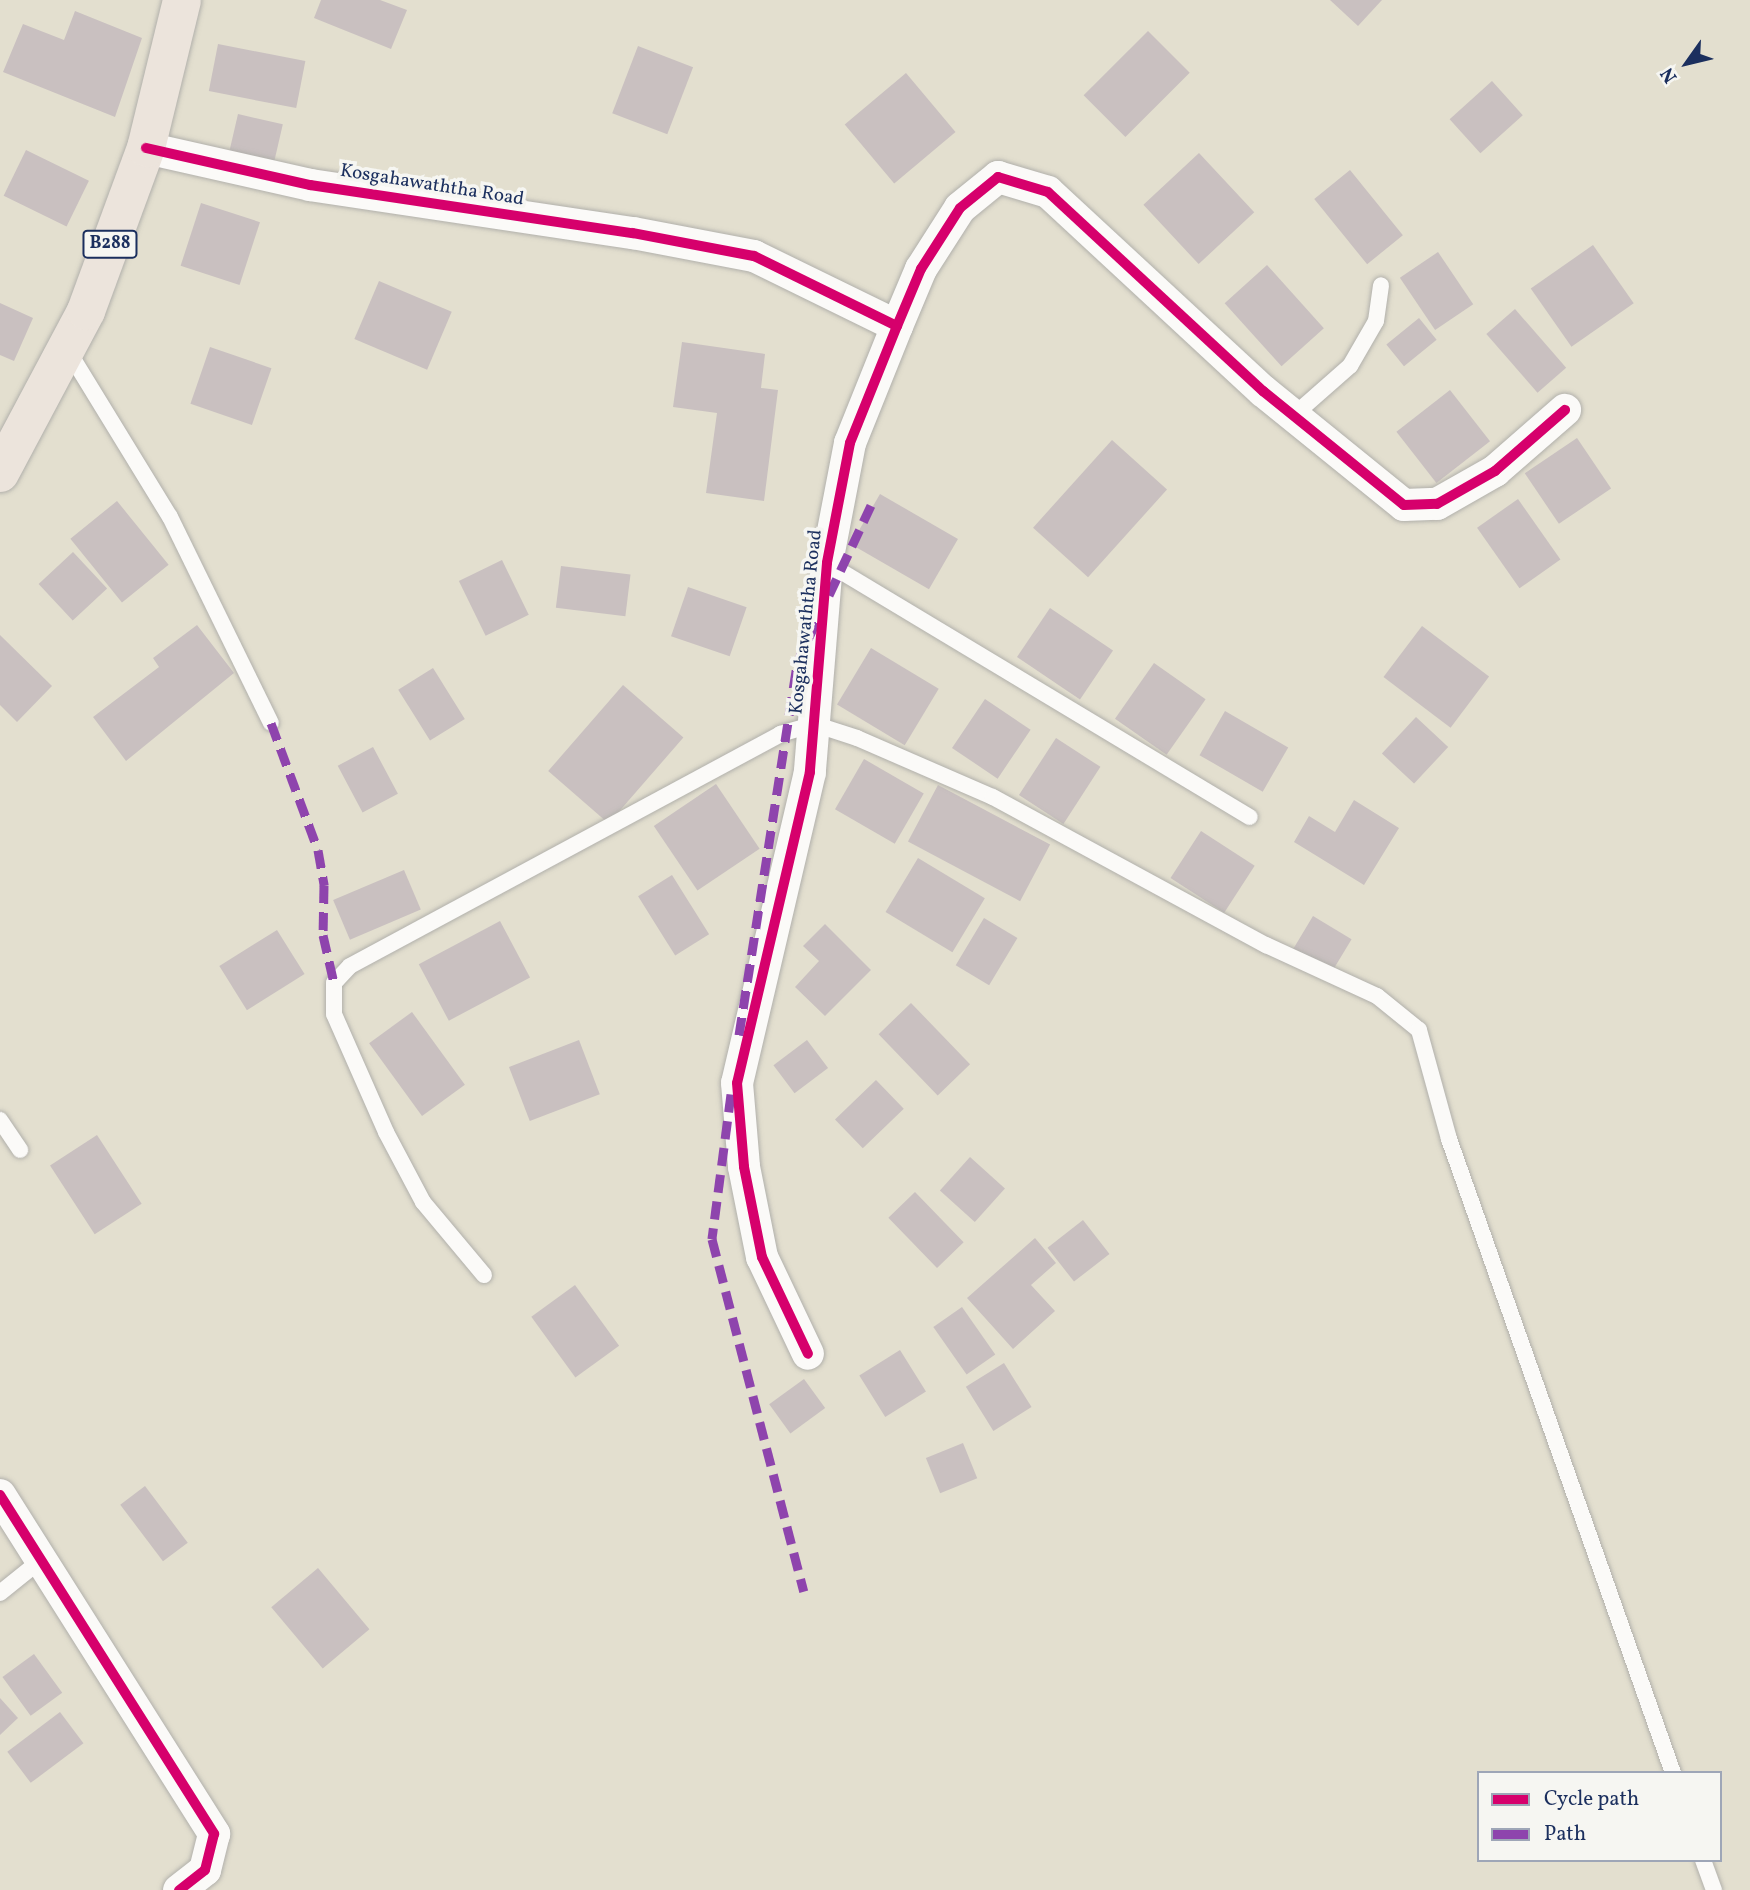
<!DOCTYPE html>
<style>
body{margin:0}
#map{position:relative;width:1750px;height:1890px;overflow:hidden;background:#e3dfcf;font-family:Vollkorn,serif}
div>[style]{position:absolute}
.building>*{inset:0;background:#c9c0c0;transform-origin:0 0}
.roads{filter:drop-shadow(0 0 2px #b1b0ab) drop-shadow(0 0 2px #b1b0ab)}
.lane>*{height:16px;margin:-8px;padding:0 8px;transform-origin:8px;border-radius:8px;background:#fbfaf8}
.street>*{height:32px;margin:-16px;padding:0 16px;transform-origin:16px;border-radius:16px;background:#fbfaf8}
.primary>*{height:38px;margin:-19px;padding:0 19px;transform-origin:19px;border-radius:19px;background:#ece4dc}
.quiet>*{height:9px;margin-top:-4.5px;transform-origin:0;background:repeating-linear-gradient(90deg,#8e44ad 0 18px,transparent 0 27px)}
.cycleway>*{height:10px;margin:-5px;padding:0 5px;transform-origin:5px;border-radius:5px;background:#d6006c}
span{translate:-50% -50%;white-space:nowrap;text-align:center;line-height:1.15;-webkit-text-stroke:7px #f6f6f2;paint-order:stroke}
.shield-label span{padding:2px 5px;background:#f6f6f2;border:2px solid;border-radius:5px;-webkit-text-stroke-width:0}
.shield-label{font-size:18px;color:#1b2f5e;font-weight:700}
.street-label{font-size:19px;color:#1b2f5e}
.legend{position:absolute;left:1477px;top:1771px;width:245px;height:91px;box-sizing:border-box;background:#f6f6f2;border:2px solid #9ea6b7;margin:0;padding:9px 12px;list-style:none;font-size:21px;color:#1b2f5e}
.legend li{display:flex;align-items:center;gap:14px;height:35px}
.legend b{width:35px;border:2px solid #9ea6b7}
.north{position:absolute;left:1652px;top:28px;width:70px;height:70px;-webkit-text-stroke:5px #f6f6f2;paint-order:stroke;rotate:236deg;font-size:19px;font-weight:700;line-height:28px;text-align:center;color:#1b2f5e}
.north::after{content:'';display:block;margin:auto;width:24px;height:32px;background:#1b2f5e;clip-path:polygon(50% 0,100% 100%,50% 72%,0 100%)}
</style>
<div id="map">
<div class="building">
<div style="clip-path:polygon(321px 0,380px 0,407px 10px,391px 49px,314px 18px)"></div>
<div style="clip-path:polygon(1330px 0,1382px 0,1358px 26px)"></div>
<div style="clip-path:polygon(75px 11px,142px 38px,115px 117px,3px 72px,23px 24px,64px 40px)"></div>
<div style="left:1148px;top:31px;width:59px;height:91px;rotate:45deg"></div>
<div style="left:218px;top:44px;width:89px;height:48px;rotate:11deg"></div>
<div style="left:638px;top:46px;width:59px;height:72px;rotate:21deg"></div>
<div style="left:906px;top:73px;width:77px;height:80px;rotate:50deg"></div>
<div style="left:1492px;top:81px;width:46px;height:57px;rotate:48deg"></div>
<div style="left:238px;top:114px;width:46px;height:39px;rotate:13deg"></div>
<div style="left:26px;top:150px;width:70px;height:51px;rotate:26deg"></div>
<div style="left:1199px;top:153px;width:81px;height:76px;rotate:47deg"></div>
<div style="left:1350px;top:170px;width:84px;height:46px;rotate:51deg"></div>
<div style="left:201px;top:203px;width:62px;height:66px;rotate:18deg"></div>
<div style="left:1593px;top:245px;width:71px;height:76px;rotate:55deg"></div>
<div style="left:1438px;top:252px;width:63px;height:46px;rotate:56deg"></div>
<div style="left:1267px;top:265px;width:85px;height:57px;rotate:48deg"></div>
<div style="left:379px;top:281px;width:79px;height:63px;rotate:23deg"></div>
<div style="clip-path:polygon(0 303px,33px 318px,14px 361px,0 355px)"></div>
<div style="left:1515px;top:309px;width:78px;height:38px;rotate:49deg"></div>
<div style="left:1419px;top:318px;width:28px;height:42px;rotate:51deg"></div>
<div style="clip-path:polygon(682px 342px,765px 354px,761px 388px,778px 390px,764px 501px,706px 493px,717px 413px,673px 407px)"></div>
<div style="left:210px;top:347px;width:65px;height:60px;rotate:19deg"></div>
<div style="left:1450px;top:390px;width:65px;height:68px;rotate:52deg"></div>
<div style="left:1577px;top:438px;width:61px;height:63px;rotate:56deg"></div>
<div style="left:1112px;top:440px;width:74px;height:118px;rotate:42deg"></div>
<div style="left:880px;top:494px;width:90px;height:58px;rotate:30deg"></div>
<div style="left:1518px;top:499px;width:74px;height:50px;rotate:55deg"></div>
<div style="left:117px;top:501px;width:82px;height:60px;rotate:51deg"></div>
<div style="left:73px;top:552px;width:50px;height:47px;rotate:47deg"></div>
<div style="left:502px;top:560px;width:61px;height:48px;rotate:64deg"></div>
<div style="left:561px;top:566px;width:70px;height:42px;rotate:7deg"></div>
<div style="left:688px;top:587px;width:62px;height:52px;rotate:19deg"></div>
<div style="left:1050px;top:608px;width:76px;height:59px;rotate:34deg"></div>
<div style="clip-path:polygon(197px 625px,234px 673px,126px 761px,93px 717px,159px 667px,153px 658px)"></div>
<div style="left:1422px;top:626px;width:84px;height:64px;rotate:37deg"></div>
<div style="clip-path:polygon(0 635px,52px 686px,17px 722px,0 705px)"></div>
<div style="left:871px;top:648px;width:79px;height:66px;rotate:31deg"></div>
<div style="left:1154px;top:663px;width:63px;height:68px;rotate:35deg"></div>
<div style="left:433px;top:668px;width:60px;height:41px;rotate:58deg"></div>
<div style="left:623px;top:685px;width:80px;height:114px;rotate:41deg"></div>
<div style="left:985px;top:699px;width:55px;height:59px;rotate:34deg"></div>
<div style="left:1225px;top:711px;width:73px;height:51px;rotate:30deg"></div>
<div style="left:1416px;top:717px;width:44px;height:50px;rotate:43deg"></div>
<div style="left:1056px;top:738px;width:53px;height:68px;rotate:33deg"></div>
<div style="left:373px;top:747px;width:53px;height:40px;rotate:62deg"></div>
<div style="left:864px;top:759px;width:69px;height:58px;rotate:30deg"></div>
<div style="left:716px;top:784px;width:78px;height:75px;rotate:56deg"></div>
<div style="left:938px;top:785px;width:127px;height:64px;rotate:28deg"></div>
<div style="clip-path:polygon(1354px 800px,1399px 828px,1364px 885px,1294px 842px,1309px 816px,1335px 832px)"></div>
<div style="left:1201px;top:831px;width:64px;height:56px;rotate:33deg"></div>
<div style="left:918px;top:858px;width:78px;height:63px;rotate:31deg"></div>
<div style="left:404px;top:870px;width:43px;height:77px;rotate:67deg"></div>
<div style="left:672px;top:875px;width:70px;height:40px;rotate:58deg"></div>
<div style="left:1313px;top:916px;width:45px;height:39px;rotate:31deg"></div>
<div style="left:984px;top:918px;width:39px;height:55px;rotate:31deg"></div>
<div style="left:500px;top:921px;width:64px;height:92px;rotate:62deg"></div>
<div style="clip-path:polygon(825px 924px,871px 970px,825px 1016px,795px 987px,819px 961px,803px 946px)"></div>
<div style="left:277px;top:930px;width:52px;height:68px;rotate:58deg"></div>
<div style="left:911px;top:1003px;width:85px;height:45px;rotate:46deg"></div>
<div style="left:412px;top:1012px;width:90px;height:53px;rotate:54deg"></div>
<div style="left:579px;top:1040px;width:58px;height:75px;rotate:69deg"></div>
<div style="left:807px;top:1040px;width:35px;height:42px;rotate:53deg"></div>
<div style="left:876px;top:1080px;width:40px;height:57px;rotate:46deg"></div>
<div style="left:97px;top:1135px;width:82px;height:56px;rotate:57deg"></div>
<div style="left:970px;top:1157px;width:47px;height:45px;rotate:42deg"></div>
<div style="left:915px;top:1192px;width:70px;height:37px;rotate:46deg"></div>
<div style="left:1083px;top:1220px;width:43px;height:45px;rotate:52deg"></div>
<div style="clip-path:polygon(1035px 1238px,1056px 1263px,1031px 1285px,1055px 1311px,1013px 1349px,967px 1298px)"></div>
<div style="left:575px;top:1285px;width:75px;height:54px;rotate:54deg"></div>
<div style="left:962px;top:1307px;width:58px;height:35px;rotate:55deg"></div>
<div style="left:900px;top:1350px;width:49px;height:48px;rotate:58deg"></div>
<div style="left:1004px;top:1363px;width:52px;height:45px;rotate:58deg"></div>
<div style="left:804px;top:1379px;width:36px;height:43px;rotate:54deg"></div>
<div style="left:963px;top:1443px;width:38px;height:40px;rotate:68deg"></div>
<div style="left:145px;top:1486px;width:71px;height:31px;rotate:53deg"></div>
<div style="left:318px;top:1568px;width:80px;height:61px;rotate:50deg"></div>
<div style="left:34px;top:1654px;width:48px;height:39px;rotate:54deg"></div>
<div style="clip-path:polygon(0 1698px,18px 1718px,0 1735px)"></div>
<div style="left:60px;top:1712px;width:39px;height:66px;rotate:53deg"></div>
</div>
<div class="roads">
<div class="lane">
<div style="left:67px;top:349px;width:197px;rotate:58.5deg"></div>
<div style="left:170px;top:517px;width:229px;rotate:63.9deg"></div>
<div style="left:1293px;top:416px;width:76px;rotate:-41.3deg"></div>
<div style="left:1350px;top:366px;width:52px;rotate:-60deg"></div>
<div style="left:1376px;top:321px;width:36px;rotate:-82deg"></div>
<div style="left:827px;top:563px;width:493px;rotate:31deg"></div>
<div style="left:0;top:1120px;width:36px;rotate:56deg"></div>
<div style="left:484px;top:1275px;width:95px;rotate:-129.9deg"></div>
<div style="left:423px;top:1202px;width:79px;rotate:-117.9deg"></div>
<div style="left:386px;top:1132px;width:129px;rotate:-113.8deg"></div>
<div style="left:334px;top:1014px;width:31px;rotate:-90deg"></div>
<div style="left:334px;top:983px;width:23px;rotate:-47deg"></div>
<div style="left:350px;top:966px;width:489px;rotate:-28.3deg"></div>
<div style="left:780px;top:734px;width:35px;rotate:-16deg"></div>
<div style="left:814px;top:724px;width:45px;rotate:18deg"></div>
<div style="left:857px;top:738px;width:148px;rotate:23.5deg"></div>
<div style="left:993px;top:797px;width:311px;rotate:28.5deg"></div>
<div style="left:1266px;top:945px;width:122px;rotate:24.7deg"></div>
<div style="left:1377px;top:996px;width:54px;rotate:39deg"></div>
<div style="left:1419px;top:1030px;width:113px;rotate:74.6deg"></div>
<div style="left:1449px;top:1139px;width:672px;rotate:70.54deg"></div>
<div style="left:0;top:1593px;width:53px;rotate:-38.8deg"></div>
<div style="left:1703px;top:1860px;width:32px;rotate:70deg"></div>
</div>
<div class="street">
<div style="left:146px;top:148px;width:168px;rotate:12.7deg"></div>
<div style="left:310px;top:185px;width:327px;rotate:8.5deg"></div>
<div style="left:633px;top:233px;width:123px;rotate:10.8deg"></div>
<div style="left:754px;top:256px;width:159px;rotate:26.1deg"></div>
<div style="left:897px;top:326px;width:126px;rotate:111.9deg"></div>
<div style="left:850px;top:443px;width:122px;rotate:100.9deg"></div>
<div style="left:827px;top:563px;width:210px;rotate:94.7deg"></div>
<div style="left:810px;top:772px;width:319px;rotate:103.2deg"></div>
<div style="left:737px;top:1083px;width:84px;rotate:85.2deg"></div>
<div style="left:744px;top:1167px;width:92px;rotate:78.7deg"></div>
<div style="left:762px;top:1257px;width:107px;rotate:64.6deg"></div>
<div style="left:897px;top:326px;width:62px;rotate:-67.2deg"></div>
<div style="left:921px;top:269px;width:72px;rotate:-57.4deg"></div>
<div style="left:960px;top:208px;width:49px;rotate:-39.2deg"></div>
<div style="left:998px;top:177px;width:52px;rotate:16.7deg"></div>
<div style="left:1048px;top:192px;width:293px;rotate:42.8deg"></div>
<div style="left:1263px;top:391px;width:181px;rotate:39deg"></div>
<div style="left:1404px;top:505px;width:33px;rotate:-2deg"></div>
<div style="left:1437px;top:504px;width:67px;rotate:-29.6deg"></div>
<div style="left:1495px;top:471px;width:93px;rotate:-41.1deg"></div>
<div style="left:0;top:1495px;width:401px;rotate:57.7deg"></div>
<div style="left:214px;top:1834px;width:37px;rotate:104deg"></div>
<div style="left:205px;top:1870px;width:33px;rotate:142deg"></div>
</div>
<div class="primary">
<div style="left:0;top:473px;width:183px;rotate:-62deg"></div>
<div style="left:86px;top:311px;width:174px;rotate:-69.8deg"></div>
<div style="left:146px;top:148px;width:152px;rotate:-76.3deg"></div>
</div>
</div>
<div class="quiet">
<div style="left:829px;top:595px;width:108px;rotate:-64.9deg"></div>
<div style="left:271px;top:723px;width:135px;rotate:69.7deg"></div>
<div style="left:318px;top:850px;width:36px;rotate:80deg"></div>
<div style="left:324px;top:885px;width:50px;rotate:91.1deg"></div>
<div style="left:323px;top:935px;width:49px;rotate:77.1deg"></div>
<div style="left:739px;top:1035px;width:376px;rotate:-81.1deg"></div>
<div style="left:797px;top:663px;width:47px;rotate:-65.1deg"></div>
<div style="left:731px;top:1094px;width:146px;rotate:97.5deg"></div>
<div style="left:712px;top:1239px;width:364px;rotate:75.4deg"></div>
</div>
<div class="cycleway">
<div style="left:146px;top:148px;width:168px;rotate:12.7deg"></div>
<div style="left:310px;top:185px;width:327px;rotate:8.5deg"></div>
<div style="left:633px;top:233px;width:123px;rotate:10.8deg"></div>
<div style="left:754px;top:256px;width:159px;rotate:26.1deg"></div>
<div style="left:897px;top:326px;width:126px;rotate:111.9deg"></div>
<div style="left:850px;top:443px;width:122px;rotate:100.9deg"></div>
<div style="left:827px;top:563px;width:210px;rotate:94.7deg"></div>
<div style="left:810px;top:772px;width:319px;rotate:103.2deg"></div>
<div style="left:737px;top:1083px;width:84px;rotate:85.2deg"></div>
<div style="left:744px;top:1167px;width:92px;rotate:78.7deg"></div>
<div style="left:762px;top:1257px;width:107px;rotate:64.6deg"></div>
<div style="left:897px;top:326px;width:62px;rotate:-67.2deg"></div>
<div style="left:921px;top:269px;width:72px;rotate:-57.4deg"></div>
<div style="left:960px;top:208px;width:49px;rotate:-39.2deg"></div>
<div style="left:998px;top:177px;width:52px;rotate:16.7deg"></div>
<div style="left:1048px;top:192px;width:293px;rotate:42.8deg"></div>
<div style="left:1263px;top:391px;width:181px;rotate:39deg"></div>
<div style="left:1404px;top:505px;width:33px;rotate:-2deg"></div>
<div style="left:1437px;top:504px;width:67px;rotate:-29.6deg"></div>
<div style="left:1495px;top:471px;width:93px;rotate:-41.1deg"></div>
<div style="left:0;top:1495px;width:401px;rotate:57.7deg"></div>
<div style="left:214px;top:1834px;width:37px;rotate:104deg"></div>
<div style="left:205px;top:1870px;width:33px;rotate:142deg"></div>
</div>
<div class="shield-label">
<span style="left:110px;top:244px">B288</span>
</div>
<div class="street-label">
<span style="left:432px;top:186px;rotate:9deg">Kosgahawaththa Road</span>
<span style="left:807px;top:622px;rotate:-84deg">Kosgahawaththa Road</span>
</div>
<ul class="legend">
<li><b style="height:9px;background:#d6006c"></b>Cycle path</li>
<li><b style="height:9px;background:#8e44ad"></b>Path</li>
</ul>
<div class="north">N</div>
</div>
